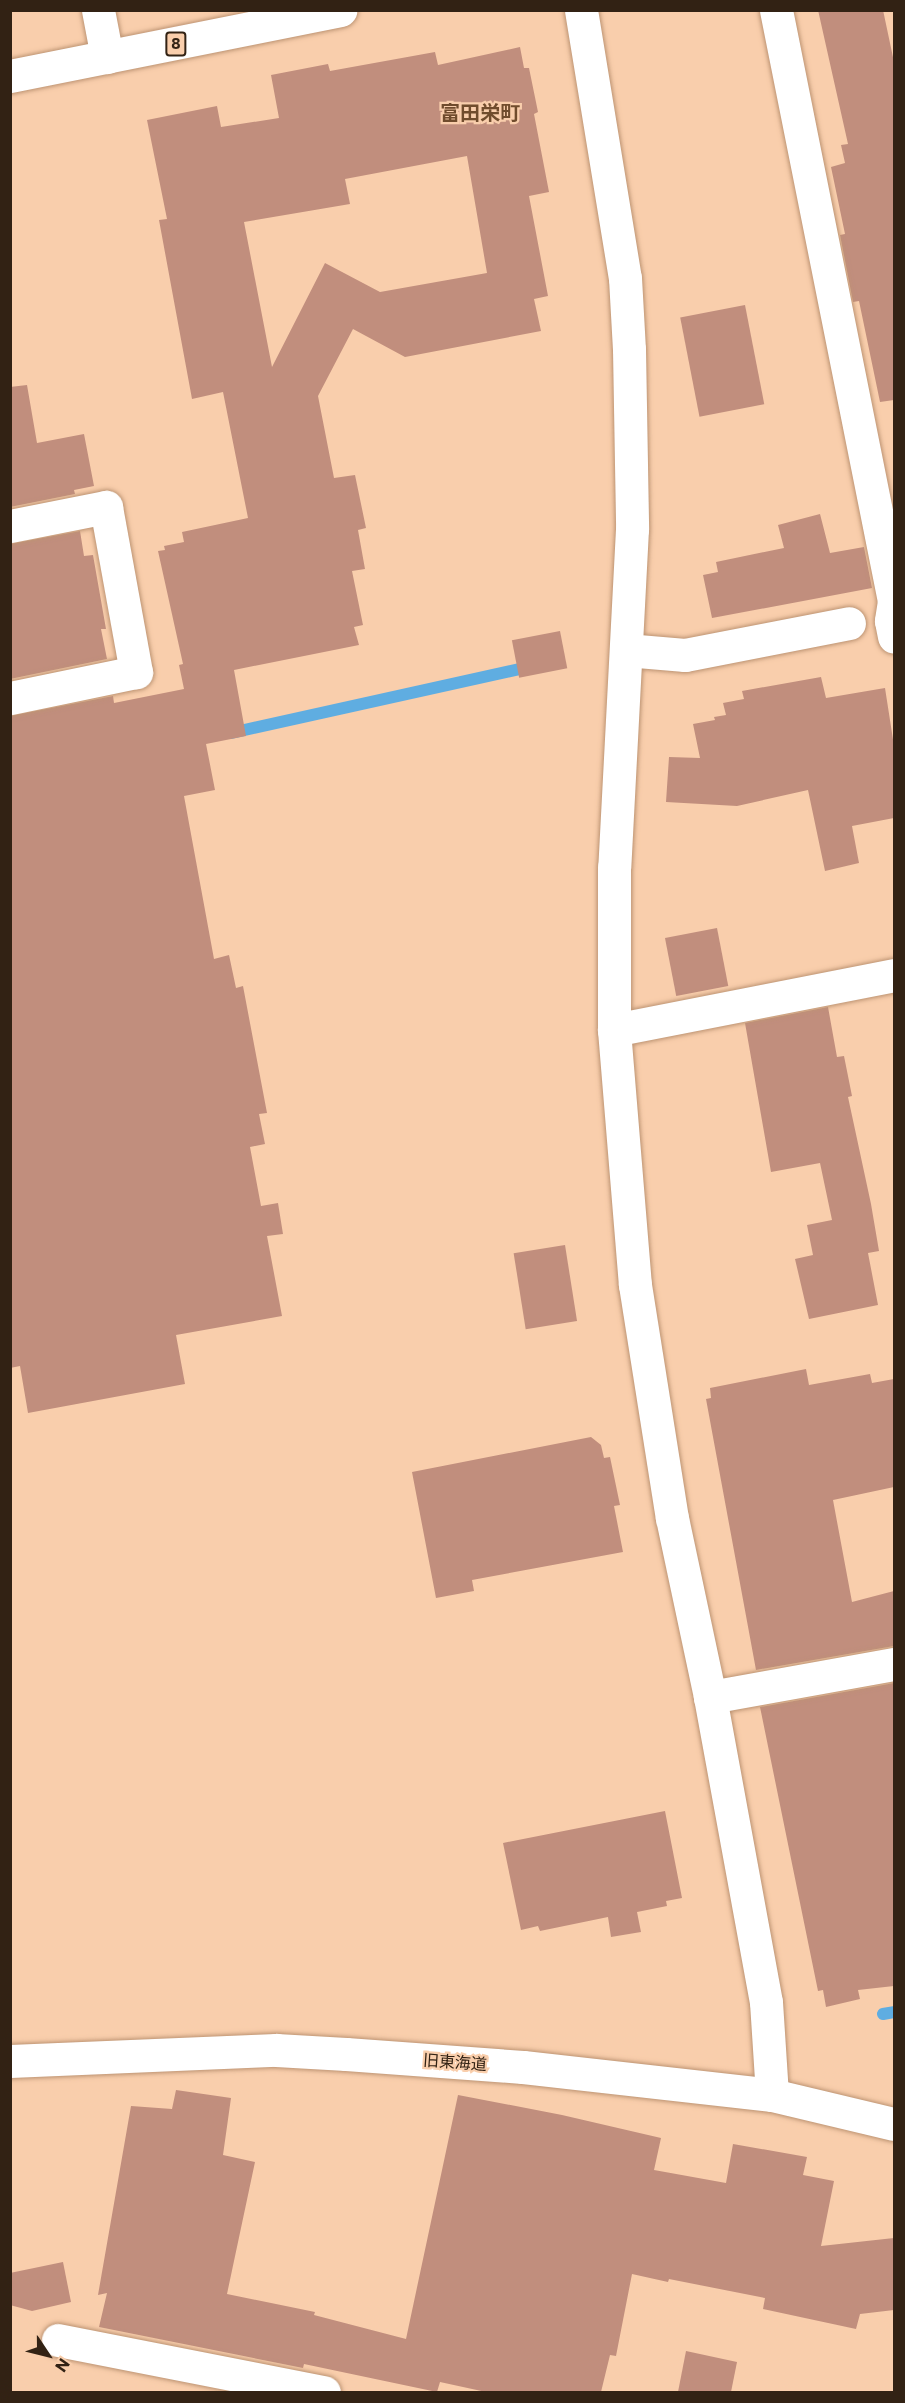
<!DOCTYPE html>
<meta charset="utf-8">
<style>
body{margin:0}
#map{position:relative;width:905px;height:2403px;overflow:hidden;background:#f9ceac;font-family:Commissioner,"Noto Sans JP",sans-serif}
div>[style]{position:absolute}
.stream>*{height:12px;margin:-6px;padding:0 6px;transform-origin:6px;border-radius:6px;background:#5fade1}
.building>*{inset:0;background:#c18e7d;transform-origin:0 0}
.roads{filter:drop-shadow(0 0 2px #bd9473) drop-shadow(0 0 2px #bd9473)}
.minor>*{height:33px;margin:-16.5px;padding:0 16.5px;transform-origin:16.5px;border-radius:16.5px;background:#fff}
.tertiary>*{height:33px;margin:-16.5px;padding:0 16.5px;transform-origin:16.5px;border-radius:16.5px;background:#fff}
.primary>*{height:33px;margin:-16.5px;padding:0 16.5px;transform-origin:16.5px;border-radius:16.5px;background:#fff}
span{translate:-50% -50%;white-space:nowrap;text-align:center;line-height:1.15;-webkit-text-stroke:4.5px #f9ceac;paint-order:stroke}
.shield-label span{padding:2px 4px;background:#f9ceac;border:2px solid;border-radius:4px;-webkit-text-stroke-width:0}
.shield-label{font-size:15px;color:#322214;font-weight:700}
.street-label{font-size:16px;color:#322214}
.quarter-label{font-size:20px;color:#704c2d;font-weight:700}
.frame{position:absolute;inset:0;border:12px solid #322214;pointer-events:none}
.north{position:absolute;left:18px;top:2325px;width:60px;height:60px;-webkit-text-stroke:4px #f9ceac;paint-order:stroke;rotate:125deg;font-size:16px;font-weight:700;line-height:24px;text-align:center;color:#322214}
.north::after{content:'';display:block;margin:auto;width:21px;height:27px;background:#322214;clip-path:polygon(50% 0,100% 100%,50% 72%,0 100%)}
</style>
<div id="map">
<div class="stream">
<div style="left:231px;top:733px;width:309px;rotate:-12.5deg"></div>
<div style="left:883px;top:2014px;width:11px;rotate:-10deg"></div>
</div>
<div class="building">
<div style="clip-path:polygon(818px 10px,883px 10px,894px 62px,894px 400px,880px 402px,859px 301px,853px 302px,840px 235px,845px 234px,831px 167px,845px 163px,841px 145px,848px 144px)"></div>
<div style="clip-path:polygon(evenodd,520px 47px,524px 68px,529px 68px,538px 112px,534px 114px,549px 192px,529px 196px,548px 296px,534px 299px,541px 331px,405px 357px,353px 329px,318px 396px,334px 478px,355px 475px,366px 528px,358px 530px,365px 569px,352px 571px,363px 625px,354px 627px,359px 645px,234px 670px,246px 736px,206px 744px,215px 790px,184px 796px,214px 959px,229px 955px,236px 988px,243px 986px,267px 1113px,259px 1114px,265px 1144px,250px 1147px,261px 1206px,278px 1203px,283px 1234px,267px 1236px,282px 1316px,176px 1335px,185px 1384px,28px 1413px,20px 1366px,10px 1368px,10px 716px,113px 696px,114px 703px,184px 689px,179px 665px,183px 664px,158px 551px,165px 550px,164px 546px,184px 542px,182px 532px,248px 518px,223px 392px,192px 399px,159px 220px,167px 219px,147px 120px,217px 106px,221px 127px,279px 118px,271px 75px,328px 64px,330px 71px,435px 52px,438px 65px,520px 47px,467px 156px,487px 273px,380px 292px,325px 263px,272px 367px,244px 222px,350px 204px,345px 179px,467px 156px)"></div>
<div style="left:745px;top:305px;width:101px;height:66px;rotate:79deg"></div>
<div style="clip-path:polygon(27px 385px,37px 443px,84px 434px,94px 486px,74px 490px,75px 494px,10px 507px,10px 387px)"></div>
<div style="clip-path:polygon(820px 514px,830px 553px,864px 547px,872px 588px,712px 618px,703px 575px,718px 572px,716px 562px,784px 548px,778px 525px)"></div>
<div style="clip-path:polygon(80px 531px,84px 556px,93px 555px,106px 629px,101px 629px,107px 659px,10px 679px,10px 544px)"></div>
<div style="left:560px;top:631px;width:38px;height:49px;rotate:79deg"></div>
<div style="clip-path:polygon(821px 677px,826px 698px,885px 688px,894px 746px,894px 818px,852px 826px,859px 863px,825px 871px,808px 790px,737px 806px,666px 802px,669px 757px,700px 758px,693px 724px,715px 720px,714px 717px,726px 715px,723px 703px,744px 699px,742px 691px)"></div>
<div style="left:717px;top:928px;width:59px;height:53px;rotate:79deg"></div>
<div style="clip-path:polygon(828px 1007px,837px 1057px,844px 1056px,852px 1096px,848px 1097px,871px 1204px,879px 1251px,868px 1253px,878px 1305px,809px 1319px,795px 1259px,813px 1255px,807px 1225px,832px 1220px,820px 1163px,771px 1172px,745px 1023px)"></div>
<div style="left:565px;top:1245px;width:77px;height:52px;rotate:81deg"></div>
<div style="clip-path:polygon(806px 1369px,809px 1385px,870px 1374px,872px 1383px,894px 1379px,894px 1487px,833px 1500px,852px 1602px,894px 1591px,894px 1646px,756px 1670px,706px 1399px,711px 1398px,710px 1388px)"></div>
<div style="clip-path:polygon(591px 1437px,601px 1445px,604px 1458px,610px 1457px,620px 1505px,614px 1506px,623px 1552px,472px 1580px,474px 1591px,436px 1598px,412px 1472px)"></div>
<div style="clip-path:polygon(894px 1683px,894px 1986px,858px 1990px,860px 1999px,826px 2007px,823px 1990px,818px 1991px,760px 1707px)"></div>
<div style="clip-path:polygon(665px 1811px,682px 1898px,666px 1901px,667px 1906px,637px 1912px,641px 1932px,611px 1937px,608px 1917px,540px 1931px,538px 1926px,521px 1930px,503px 1843px)"></div>
<div style="clip-path:polygon(176px 2090px,231px 2098px,223px 2155px,255px 2162px,227px 2294px,315px 2312px,314px 2315px,406px 2339px,458px 2095px,562px 2115px,661px 2138px,654px 2170px,726px 2183px,733px 2144px,807px 2157px,803px 2175px,834px 2181px,821px 2246px,894px 2238px,894px 2310px,860px 2314px,856px 2329px,763px 2309px,765px 2298px,669px 2279px,668px 2282px,632px 2274px,616px 2356px,610px 2355px,601px 2392px,486px 2392px,440px 2382px,437px 2392px,304px 2364px,303px 2368px,99px 2327px,107px 2293px,98px 2295px,131px 2106px,172px 2109px)"></div>
<div style="clip-path:polygon(63px 2262px,71px 2302px,32px 2311px,10px 2305px,10px 2273px)"></div>
<div style="clip-path:polygon(686px 2351px,737px 2362px,731px 2392px,678px 2392px)"></div>
</div>
<div class="roads">
<div class="minor">
<div style="left:98px;top:10px;width:48px;rotate:79.2deg"></div>
<div style="left:776px;top:10px;width:603px;rotate:78.71deg"></div>
<div style="left:894px;top:601px;width:20px;rotate:99deg"></div>
<div style="left:891px;top:621px;width:16px;rotate:79deg"></div>
<div style="left:10px;top:526px;width:98px;rotate:-11.2deg"></div>
<div style="left:106px;top:507px;width:168px;rotate:79.7deg"></div>
<div style="left:136px;top:672px;width:129px;rotate:168.3deg"></div>
<div style="left:626px;top:650px;width:59px;rotate:4.8deg"></div>
<div style="left:685px;top:655px;width:167px;rotate:-11deg"></div>
<div style="left:614px;top:1030px;width:285px;rotate:-11.1deg"></div>
<div style="left:710px;top:1697px;width:187px;rotate:-10.2deg"></div>
<div style="left:10px;top:2061px;width:266px;rotate:-2.4deg"></div>
<div style="left:276px;top:2050px;width:70px;rotate:3.3deg"></div>
<div style="left:58px;top:2340px;width:271px;rotate:11.1deg"></div>
</div>
<div class="tertiary">
<div style="left:581px;top:10px;width:272px;rotate:80.7deg"></div>
<div style="left:625px;top:278px;width:71px;rotate:86.8deg"></div>
<div style="left:629px;top:349px;width:180px;rotate:89deg"></div>
<div style="left:632px;top:529px;width:338px;rotate:93deg"></div>
<div style="left:614px;top:867px;width:163px;rotate:90deg"></div>
<div style="left:614px;top:1030px;width:256px;rotate:85.3deg"></div>
<div style="left:635px;top:1285px;width:236px;rotate:81deg"></div>
<div style="left:672px;top:1518px;width:183px;rotate:78deg"></div>
<div style="left:710px;top:1697px;width:310px;rotate:79.6deg"></div>
<div style="left:766px;top:2002px;width:93px;rotate:86.3deg"></div>
<div style="left:346px;top:2054px;width:177px;rotate:4.2deg"></div>
<div style="left:523px;top:2067px;width:251px;rotate:6.4deg"></div>
<div style="left:772px;top:2095px;width:125px;rotate:13.4deg"></div>
</div>
<div class="primary">
<div style="left:10px;top:76px;width:337px;rotate:-11.3deg"></div>
</div>
</div>
<div class="shield-label">
<span style="left:176px;top:44px">8</span>
</div>
<div class="street-label">
<span style="left:455px;top:2062px;rotate:4deg">旧東海道</span>
</div>
<div class="quarter-label">
<span style="left:480px;top:112px">富田栄町</span>
</div>
<div class="frame"></div>
<div class="north">N</div>
</div>
